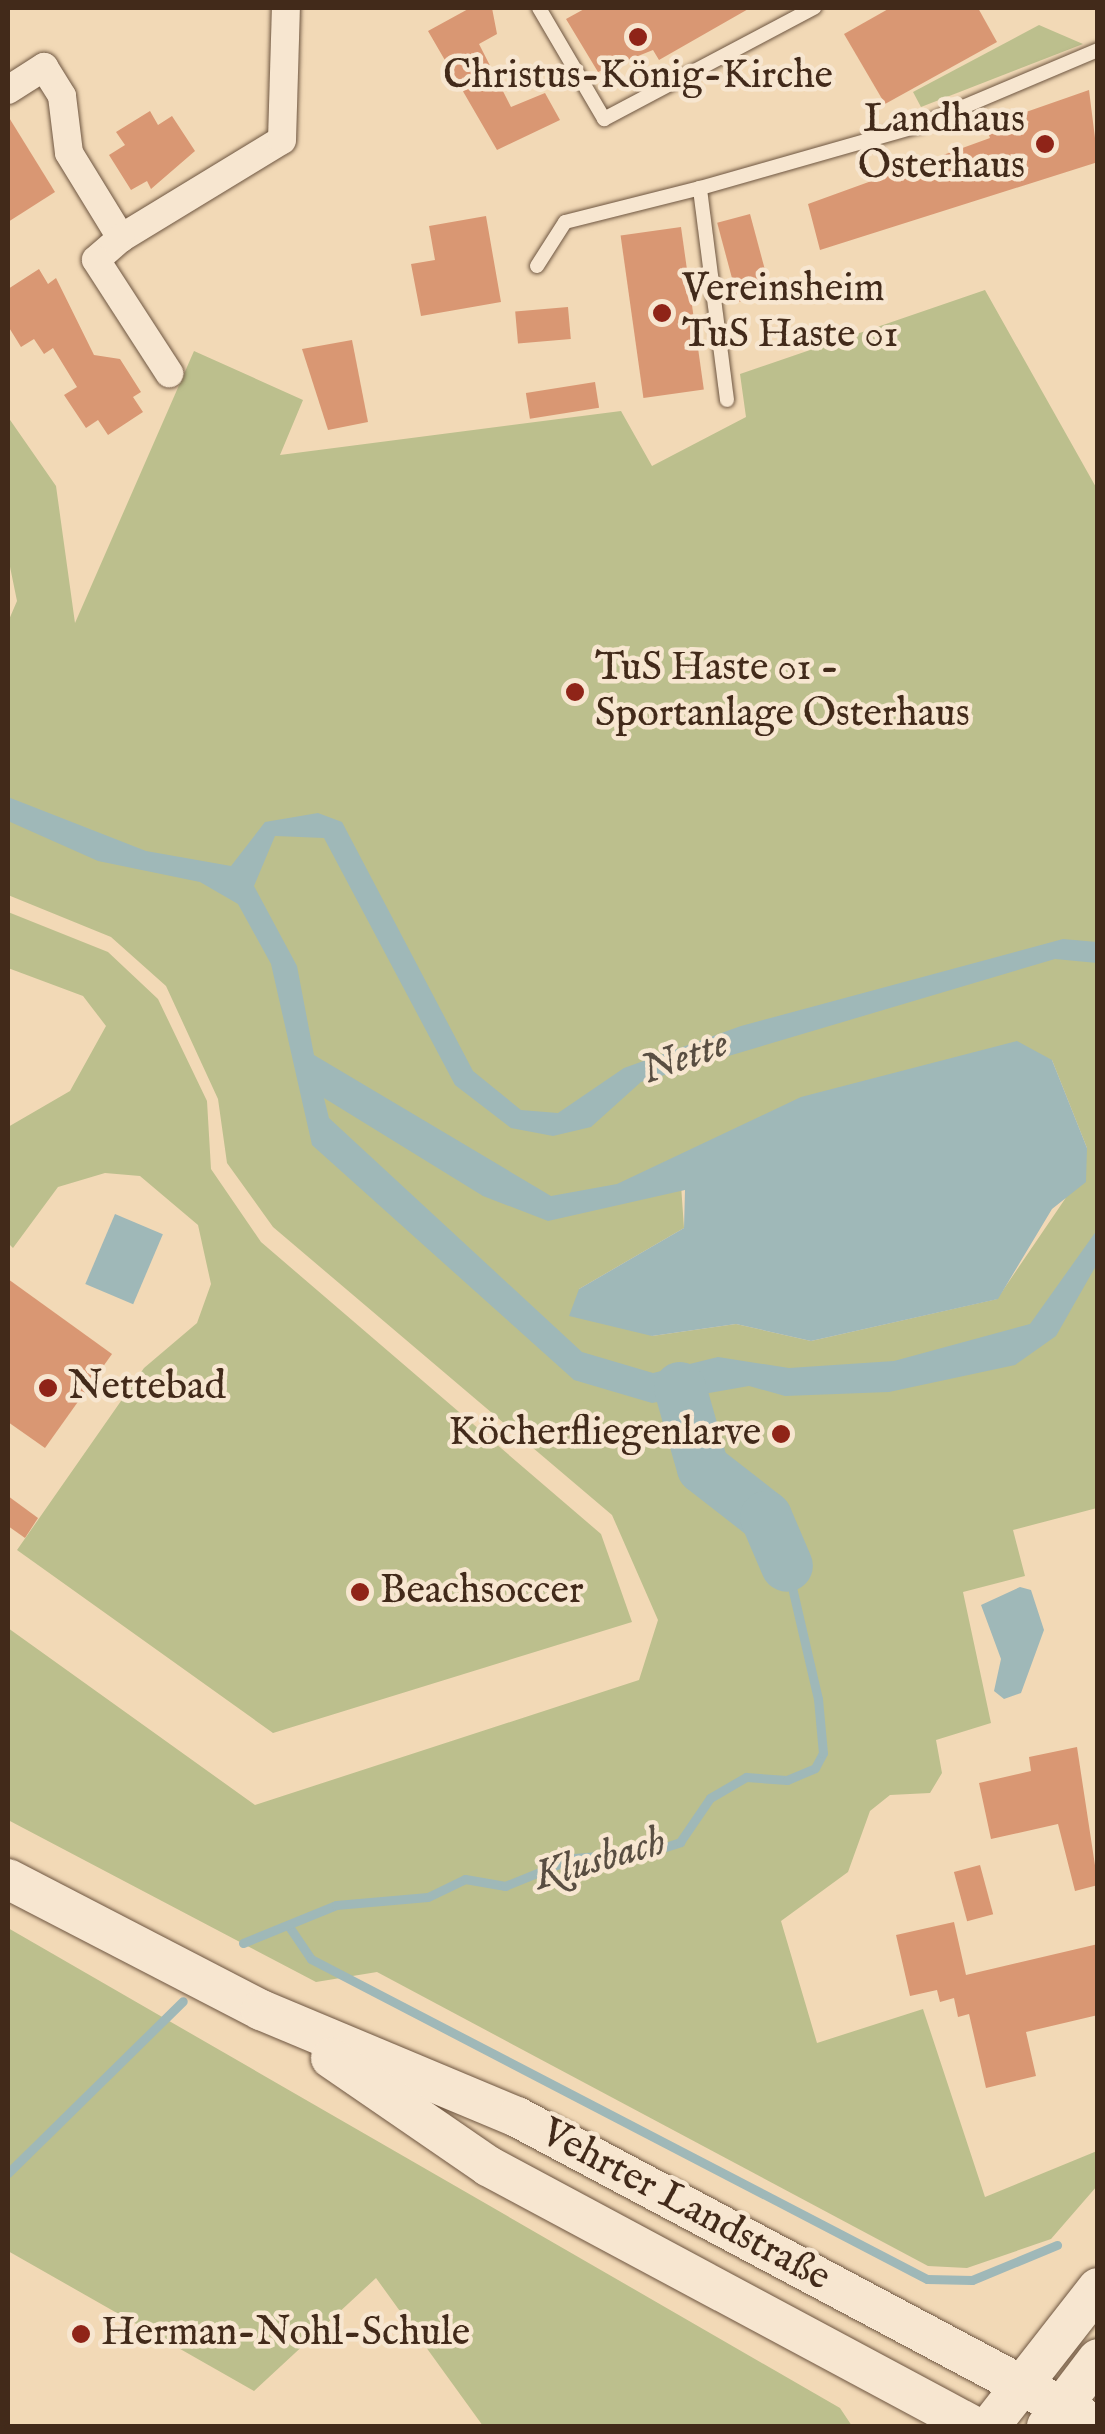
<!DOCTYPE html>
<meta charset="utf-8">
<style>
body{margin:0}
#map{position:relative;width:1105px;height:2434px;overflow:hidden;background:#f2d9b6;font-family:"IM FELL English",serif}
div>[style]{position:absolute}
.green>*{inset:0;background:#bcbf8d}
.water>*{inset:0;background:#9fb8b8;transform-origin:0 0}
.stream>*{height:9px;margin:-4.5px;padding:0 4.5px;transform-origin:4.5px;border-radius:4.5px;background:#9fb8b8}
.river>*{height:52px;margin:-26px;padding:0 26px;transform-origin:26px;border-radius:26px;background:#9fb8b8}
.building>*{inset:0;background:#d99773;transform-origin:0 0}
.roads{filter:drop-shadow(0 0 2px #6e5641) drop-shadow(0 0 2px #6e5641)}
.lane>*{height:14px;margin:-7px;padding:0 7px;transform-origin:7px;border-radius:7px;background:#f7e6d0}
.street>*{height:28px;margin:-14px;padding:0 14px;transform-origin:14px;border-radius:14px;background:#f7e6d0}
.secondary>*{height:40px;margin:-20px;padding:0 20px;transform-origin:20px;border-radius:20px;background:#f7e6d0}
.dots>*{width:28px;height:28px;translate:-50% -50%;box-sizing:border-box;border:5px solid #f7e6d0;border-radius:50%}
span{translate:-50% -50%;white-space:nowrap;text-align:center;line-height:1.15;-webkit-text-stroke:9px #f7e6d0;paint-order:stroke}
.poi-label{font-size:40px;color:#422a1a}
.right{translate:-100% -50%;text-align:right}
.left{translate:0 -50%;text-align:left}
.street-label{font-size:40px;color:#422a1a}
.water-label{font-size:42px;color:#594e42;font-style:italic}
.frame{position:absolute;inset:0;border:10px solid #422a1a;pointer-events:none}
</style>
<div id="map">
<div class="green">
<div style="clip-path:polygon(1039px 25px,1083px 44px,921px 107px,913px 92px)"></div>
<div style="clip-path:polygon(evenodd,985px 290px,1097px 489px,1097px 1508px,1013px 1530px,1025px 1576px,963px 1592px,991px 1723px,936px 1740px,942px 1773px,930px 1793px,890px 1795px,870px 1811px,848px 1872px,781px 1921px,817px 2043px,923px 2009px,985px 2197px,1097px 2151px,1097px 2186px,1051px 2239px,967px 2268px,928px 2266px,377px 1972px,316px 1982px,8px 1820px,8px 1628px,255px 1805px,639px 1680px,658px 1620px,612px 1515px,273px 1227px,227px 1163px,218px 1099px,166px 986px,111px 937px,8px 895px,8px 622px,17px 601px,8px 557px,8px 417px,56px 486px,75px 623px,194px 351px,303px 400px,280px 455px,621px 411px,652px 466px,746px 417px,740px 374px,985px 290px,1052px 1060px,1087px 1148px,1065px 1199px,997px 1299px,811px 1341px,736px 1324px,652px 1336px,579px 1289px,684px 1228px,679px 1156px,1052px 1060px)"></div>
<div style="clip-path:polygon(8px 912px,108px 952px,158px 999px,207px 1101px,211px 1169px,261px 1242px,601px 1534px,632px 1622px,273px 1733px,17px 1550px,144px 1368px,197px 1323px,211px 1284px,198px 1225px,140px 1176px,105px 1173px,58px 1187px,13px 1248px,8px 1243px,8px 1127px,70px 1091px,106px 1026px,83px 996px,8px 968px)"></div>
<div style="clip-path:polygon(8px 1928px,840px 2408px,852px 2426px,483px 2426px,376px 2278px,254px 2391px,8px 2251px)"></div>
</div>
<div class="water">
<div style="clip-path:polygon(8px 797px,146px 851px,231px 866px,265px 822px,318px 813px,342px 822px,473px 1071px,521px 1110px,558px 1113px,624px 1068px,741px 1026px,1063px 939px,1097px 942px,1097px 963px,1055px 959px,641px 1082px,591px 1127px,553px 1136px,511px 1128px,455px 1085px,324px 838px,275px 836px,254px 886px,297px 966px,314px 1055px,551px 1196px,617px 1184px,801px 1097px,1017px 1041px,1052px 1060px,1087px 1148px,1086px 1182px,1052px 1209px,998px 1299px,811px 1341px,736px 1324px,652px 1336px,569px 1316px,579px 1289px,684px 1228px,685px 1190px,548px 1221px,483px 1196px,324px 1098px,329px 1118px,582px 1352px,653px 1373px,718px 1357px,789px 1368px,894px 1361px,1030px 1324px,1097px 1230px,1097px 1264px,1056px 1336px,1015px 1365px,889px 1392px,785px 1396px,749px 1386px,652px 1403px,574px 1380px,312px 1145px,271px 964px,238px 904px,200px 882px,98px 861px,8px 821px)"></div>
<div style="left:115px;top:1214px;width:52px;height:76px;rotate:23deg"></div>
<div style="clip-path:polygon(1020px 1587px,1031px 1590px,1044px 1630px,1021px 1693px,1004px 1699px,994px 1691px,1001px 1659px,981px 1605px)"></div>
</div>
<div class="stream">
<div style="left:288px;top:1925px;width:41px;rotate:55.9deg"></div>
<div style="left:311px;top:1959px;width:694px;rotate:27.45deg"></div>
<div style="left:927px;top:2279px;width:45px;rotate:1.3deg"></div>
<div style="left:972px;top:2280px;width:92px;rotate:-22.4deg"></div>
<div style="left:243px;top:1943px;width:100px;rotate:-22.2deg"></div>
<div style="left:336px;top:1905px;width:92px;rotate:-5deg"></div>
<div style="left:428px;top:1897px;width:41px;rotate:-25.9deg"></div>
<div style="left:465px;top:1879px;width:41px;rotate:9.9deg"></div>
<div style="left:505px;top:1886px;width:74px;rotate:-22.1deg"></div>
<div style="left:574px;top:1858px;width:76px;rotate:-4.5deg"></div>
<div style="left:650px;top:1852px;width:32px;rotate:-18deg"></div>
<div style="left:680px;top:1842px;width:53px;rotate:-55.7deg"></div>
<div style="left:710px;top:1798px;width:42px;rotate:-30.3deg"></div>
<div style="left:746px;top:1777px;width:41px;rotate:4.2deg"></div>
<div style="left:787px;top:1780px;width:30px;rotate:-23deg"></div>
<div style="left:815px;top:1768px;width:17px;rotate:-62deg"></div>
<div style="left:823px;top:1753px;width:54px;rotate:-95.3deg"></div>
<div style="left:818px;top:1699px;width:137px;rotate:-103.1deg"></div>
<div style="left:8px;top:2173px;width:245px;rotate:-44.5deg"></div>
</div>
<div class="river">
<div style="left:680px;top:1388px;width:83px;rotate:74deg"></div>
<div style="left:703px;top:1468px;width:80px;rotate:37.9deg"></div>
<div style="left:766px;top:1517px;width:53px;rotate:66.8deg"></div>
</div>
<div class="building">
<div style="clip-path:polygon(470px 8px,492px 8px,497px 34px,479px 44px,511px 107px,545px 93px,560px 120px,497px 150px,428px 31px)"></div>
<div style="clip-path:polygon(586px 8px,750px 8px,659px 60px,653px 50px,598px 72px,566px 19px)"></div>
<div style="clip-path:polygon(890px 8px,978px 8px,997px 42px,885px 104px,844px 34px)"></div>
<div style="clip-path:polygon(1089px 90px,1098px 162px,820px 250px,808px 204px,990px 138px,986px 126px)"></div>
<div style="clip-path:polygon(150px 111px,158px 125px,172px 116px,195px 151px,151px 189px,147px 181px,131px 190px,109px 155px,125px 145px,116px 132px)"></div>
<div style="clip-path:polygon(8px 116px,55px 192px,8px 222px)"></div>
<div style="left:750px;top:214px;width:82px;height:34px;rotate:75deg"></div>
<div style="clip-path:polygon(486px 216px,501px 302px,421px 316px,411px 264px,435px 260px,429px 226px)"></div>
<div style="left:681px;top:227px;width:164px;height:61px;rotate:82deg"></div>
<div style="clip-path:polygon(39px 269px,48px 284px,56px 278px,94px 355px,120px 359px,141px 392px,133px 397px,143px 412px,108px 435px,98px 420px,86px 428px,64px 395px,77px 387px,53px 348px,44px 354px,34px 339px,21px 347px,8px 326px,8px 289px)"></div>
<div style="left:568px;top:307px;width:32px;height:53px;rotate:85deg"></div>
<div style="clip-path:polygon(352px 340px,368px 422px,328px 430px,302px 349px)"></div>
<div style="left:595px;top:382px;width:26px;height:70px;rotate:81deg"></div>
<div style="clip-path:polygon(8px 1279px,112px 1354px,45px 1448px,8px 1422px)"></div>
<div style="clip-path:polygon(8px 1496px,38px 1518px,25px 1538px,8px 1526px)"></div>
<div style="clip-path:polygon(1077px 1747px,1098px 1885px,1075px 1891px,1058px 1824px,991px 1839px,979px 1783px,1031px 1771px,1029px 1757px)"></div>
<div style="left:980px;top:1865px;width:51px;height:27px;rotate:75deg"></div>
<div style="clip-path:polygon(954px 1922px,966px 1975px,1098px 1944px,1098px 2015px,1026px 2032px,1036px 2076px,986px 2088px,969px 2014px,958px 2017px,954px 1998px,940px 2002px,937px 1990px,910px 1996px,896px 1935px)"></div>
</div>
<div class="roads">
<div class="lane">
<div style="left:539px;top:8px;width:129px;rotate:59.6deg"></div>
<div style="left:604px;top:119px;width:238px;rotate:-27.9deg"></div>
<div style="left:537px;top:266px;width:52px;rotate:-57.5deg"></div>
<div style="left:565px;top:222px;width:139px;rotate:-14.1deg"></div>
<div style="left:727px;top:400px;width:214px;rotate:-97.3deg"></div>
<div style="left:700px;top:188px;width:227px;rotate:-15.9deg"></div>
<div style="left:918px;top:126px;width:195px;rotate:-22.9deg"></div>
</div>
<div class="street">
<div style="left:8px;top:90px;width:43px;rotate:-32.6deg"></div>
<div style="left:44px;top:67px;width:34px;rotate:58deg"></div>
<div style="left:62px;top:96px;width:57px;rotate:83deg"></div>
<div style="left:69px;top:153px;width:100px;rotate:58.5deg"></div>
<div style="left:121px;top:238px;width:188px;rotate:-31.3deg"></div>
<div style="left:282px;top:140px;width:132px;rotate:-88.3deg"></div>
<div style="left:121px;top:238px;width:33px;rotate:139deg"></div>
<div style="left:96px;top:260px;width:135px;rotate:57.1deg"></div>
</div>
<div class="secondary">
<div style="left:8px;top:1879px;width:285px;rotate:27.4deg"></div>
<div style="left:261px;top:2010px;width:277px;rotate:22.7deg"></div>
<div style="left:517px;top:2117px;width:658px;rotate:28.01deg"></div>
<div style="left:331px;top:2058px;width:191px;rotate:34.5deg"></div>
<div style="left:488px;top:2166px;width:550px;rotate:28.19deg"></div>
<div style="left:990px;top:2426px;width:175px;rotate:-52deg"></div>
<div style="left:1047px;top:2426px;width:84px;rotate:-52.7deg"></div>
</div>
</div>
<div class="dots">
<div style="left:638px;top:37px;background:#8f2418"></div>
<div style="left:1045px;top:144px;background:#8f2418"></div>
<div style="left:662px;top:313px;background:#8f2418"></div>
<div style="left:575px;top:692px;background:#8f2418"></div>
<div style="left:48px;top:1388px;background:#8f2418"></div>
<div style="left:781px;top:1434px;background:#8f2418"></div>
<div style="left:360px;top:1592px;background:#8f2418"></div>
<div style="left:81px;top:2334px;background:#8f2418"></div>
</div>
<div class="poi-label">
<span style="left:638px;top:77px">Christus-König-Kirche</span>
<span class="right" style="left:1025px;top:144px">Landhaus<br>Osterhaus</span>
<span class="left" style="left:682px;top:313px">Vereinsheim<br>TuS Haste 01</span>
<span class="left" style="left:595px;top:692px">TuS Haste 01 -<br>Sportanlage Osterhaus</span>
<span class="left" style="left:68px;top:1388px">Nettebad</span>
<span class="right" style="left:761px;top:1434px">Köcherfliegenlarve</span>
<span class="left" style="left:380px;top:1592px">Beachsoccer</span>
<span class="left" style="left:101px;top:2334px">Herman-Nohl-Schule</span>
</div>
<div class="street-label">
<span style="left:685px;top:2206px;rotate:28deg">Vehrter Landstraße</span>
</div>
<div class="water-label">
<span style="left:685px;top:1058px;rotate:-20deg">Nette</span>
<span style="left:600px;top:1860px;rotate:-16deg">Klusbach</span>
</div>
<div class="frame"></div>
</div>
